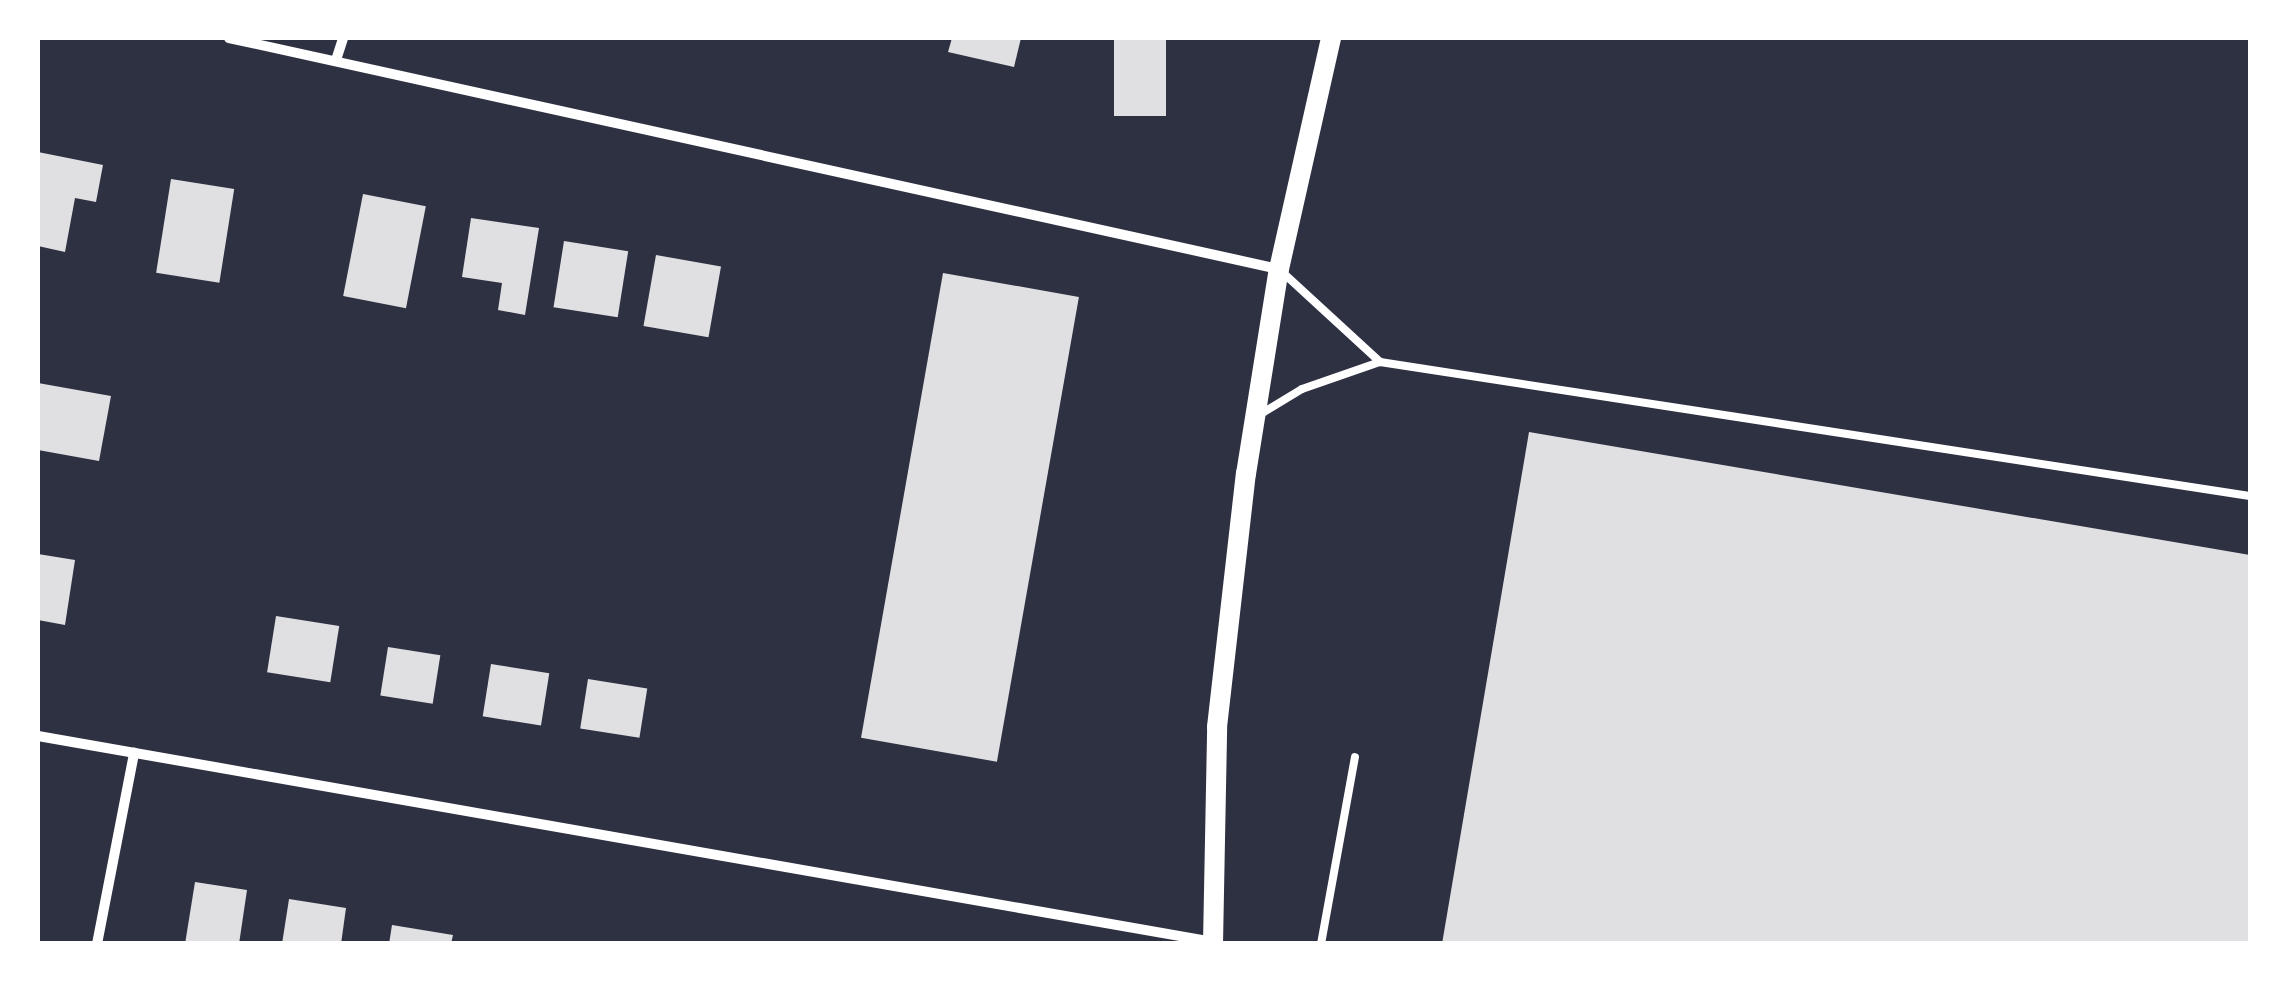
<!DOCTYPE html>
<style>
body{margin:0}
#map{position:relative;width:2288px;height:981px;overflow:hidden;background:#2d3142;font-family:Quicksand,sans-serif}
div>[style]{position:absolute}
.building>*{inset:0;background:#e0e0e3;transform-origin:0 0}
.service>*{height:8px;margin:-4px;padding:0 4px;transform-origin:4px;border-radius:4px;background:#fff}
.minor>*{height:10px;margin:-5px;padding:0 5px;transform-origin:5px;border-radius:5px;background:#fff}
.secondary>*{height:20px;margin:-10px;padding:0 10px;transform-origin:10px;border-radius:10px;background:#fff}
span{translate:-50% -50%;white-space:nowrap;text-align:center;line-height:1.15;-webkit-text-stroke:10px #fff;paint-order:stroke}
.frame{position:absolute;inset:0;border:40px solid #fff;pointer-events:none}
</style>
<div id="map">
<div class="building">
<div style="clip-path:polygon(952px 38px,1021px 38px,1014px 67px,948px 52px)"></div>
<div style="left:1114px;top:38px;width:52px;height:78px"></div>
<div style="clip-path:polygon(38px 152px,103px 165px,96px 202px,75px 198px,65px 252px,38px 246px)"></div>
<div style="left:171px;top:179px;width:64px;height:95px;rotate:9deg"></div>
<div style="left:363px;top:194px;width:64px;height:104px;rotate:11deg"></div>
<div style="clip-path:polygon(471px 218px,539px 228px,525px 315px,498px 310px,502px 283px,462px 277px)"></div>
<div style="left:564px;top:241px;width:65px;height:67px;rotate:9deg"></div>
<div style="left:656px;top:255px;width:66px;height:72px;rotate:10deg"></div>
<div style="left:943px;top:273px;width:138px;height:472px;rotate:10deg"></div>
<div style="clip-path:polygon(38px 383px,111px 396px,99px 461px,38px 450px)"></div>
<div style="clip-path:polygon(1529px 432px,2250px 555px,2250px 944px,1442px 944px)"></div>
<div style="clip-path:polygon(38px 554px,75px 560px,65px 625px,38px 620px)"></div>
<div style="left:276px;top:616px;width:64px;height:57px;rotate:9deg"></div>
<div style="left:388px;top:647px;width:53px;height:49px;rotate:9deg"></div>
<div style="left:491px;top:664px;width:59px;height:53px;rotate:9deg"></div>
<div style="left:588px;top:679px;width:60px;height:50px;rotate:9deg"></div>
<div style="clip-path:polygon(195px 882px,247px 890px,239px 944px,185px 944px)"></div>
<div style="clip-path:polygon(289px 899px,346px 908px,341px 944px,282px 944px)"></div>
<div style="clip-path:polygon(392px 925px,453px 935px,451px 944px,389px 944px)"></div>
</div>
<div class="service">
<div style="left:1280px;top:270px;width:136px;rotate:42.6deg"></div>
<div style="left:1259px;top:415px;width:50px;rotate:-31.2deg"></div>
<div style="left:1302px;top:389px;width:83px;rotate:-19.1deg"></div>
<div style="left:1380px;top:362px;width:880px;rotate:8.76deg"></div>
<div style="left:1321px;top:944px;width:190px;rotate:-79.7deg"></div>
</div>
<div class="minor">
<div style="left:229px;top:38px;width:1075px;rotate:12.41deg"></div>
<div style="left:337px;top:57px;width:20px;rotate:-72deg"></div>
<div style="left:38px;top:736px;width:1193px;rotate:9.94deg"></div>
<div style="left:97px;top:944px;width:195px;rotate:-79deg"></div>
</div>
<div class="secondary">
<div style="left:1213px;top:944px;width:217px;rotate:-88.9deg"></div>
<div style="left:1217px;top:727px;width:255px;rotate:-83.5deg"></div>
<div style="left:1246px;top:474px;width:208px;rotate:-80.9deg"></div>
<div style="left:1279px;top:269px;width:237px;rotate:-77.3deg"></div>
</div>
<div class="frame"></div>
</div>
